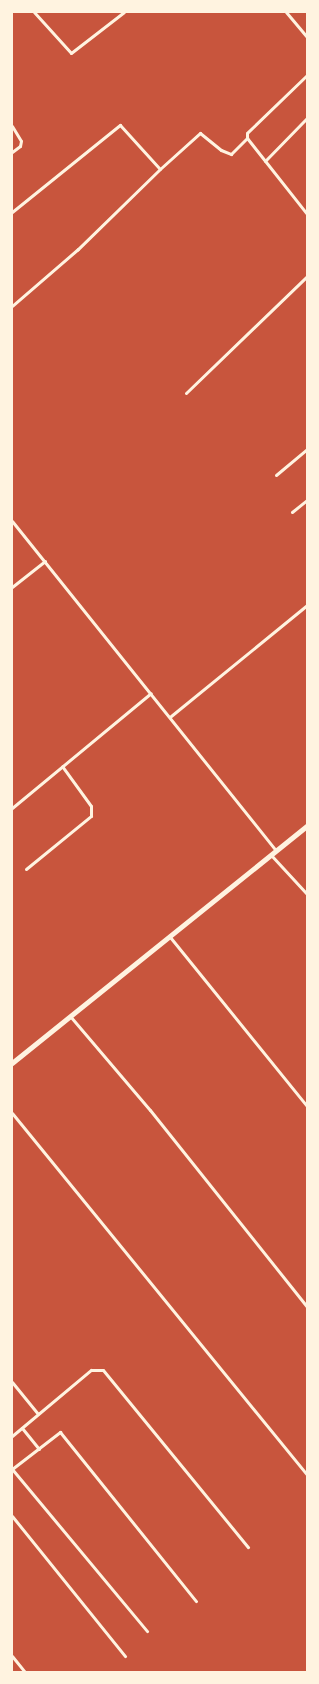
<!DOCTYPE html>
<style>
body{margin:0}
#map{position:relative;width:319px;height:1684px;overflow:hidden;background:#c8553d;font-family:"Titillium Web",sans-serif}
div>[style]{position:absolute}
.minor>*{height:3px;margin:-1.5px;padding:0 1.5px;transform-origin:1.5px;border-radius:1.5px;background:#fff3e0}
.secondary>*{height:4.5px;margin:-2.25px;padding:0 2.25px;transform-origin:2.25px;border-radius:2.25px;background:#fff3e0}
span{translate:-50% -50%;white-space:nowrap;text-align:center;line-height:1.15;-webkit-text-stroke:3.5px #fff3e0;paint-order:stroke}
.frame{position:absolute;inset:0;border:13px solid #fff3e0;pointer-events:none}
</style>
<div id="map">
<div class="minor">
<div style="left:34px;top:12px;width:55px;rotate:47.9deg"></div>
<div style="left:71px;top:53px;width:67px;rotate:-37.7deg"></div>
<div style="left:286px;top:12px;width:33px;rotate:50deg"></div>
<div style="left:307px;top:75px;width:83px;rotate:136deg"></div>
<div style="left:247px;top:133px;width:5px;rotate:90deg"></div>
<div style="left:247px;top:138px;width:97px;rotate:51.7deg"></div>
<div style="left:12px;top:126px;width:17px;rotate:59deg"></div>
<div style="left:21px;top:141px;width:5px;rotate:101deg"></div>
<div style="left:20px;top:146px;width:10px;rotate:143deg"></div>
<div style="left:265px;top:161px;width:60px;rotate:-45.7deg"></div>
<div style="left:160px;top:169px;width:54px;rotate:-42deg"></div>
<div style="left:200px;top:133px;width:27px;rotate:39deg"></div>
<div style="left:221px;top:150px;width:11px;rotate:22deg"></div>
<div style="left:231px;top:154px;width:23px;rotate:-45deg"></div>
<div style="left:12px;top:212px;width:139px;rotate:-38.9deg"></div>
<div style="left:120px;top:125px;width:59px;rotate:47.7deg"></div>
<div style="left:160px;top:169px;width:115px;rotate:135.7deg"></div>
<div style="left:78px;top:249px;width:87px;rotate:139.2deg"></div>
<div style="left:186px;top:393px;width:168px;rotate:-44deg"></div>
<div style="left:276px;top:475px;width:40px;rotate:-40deg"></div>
<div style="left:292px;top:512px;width:19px;rotate:-39deg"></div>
<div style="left:12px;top:521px;width:422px;rotate:51.3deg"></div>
<div style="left:12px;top:587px;width:42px;rotate:-38.2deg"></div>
<div style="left:171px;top:716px;width:176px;rotate:-39.2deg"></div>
<div style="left:12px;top:808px;width:180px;rotate:-39.6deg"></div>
<div style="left:271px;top:855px;width:53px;rotate:47.3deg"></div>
<div style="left:26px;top:869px;width:84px;rotate:-39.2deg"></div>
<div style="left:91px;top:816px;width:10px;rotate:-90deg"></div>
<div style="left:91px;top:806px;width:49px;rotate:-125.9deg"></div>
<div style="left:170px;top:937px;width:218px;rotate:51deg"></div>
<div style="left:70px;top:1016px;width:123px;rotate:49.6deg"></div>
<div style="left:150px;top:1110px;width:252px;rotate:51.4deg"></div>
<div style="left:12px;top:1113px;width:467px;rotate:50.8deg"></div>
<div style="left:12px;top:1382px;width:41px;rotate:50.9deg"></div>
<div style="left:22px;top:1428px;width:27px;rotate:51deg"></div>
<div style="left:12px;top:1436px;width:103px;rotate:-39.9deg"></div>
<div style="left:91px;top:1370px;width:12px"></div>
<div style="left:103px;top:1370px;width:229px;rotate:50.7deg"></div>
<div style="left:12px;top:1469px;width:61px;rotate:-37.6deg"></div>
<div style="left:60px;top:1432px;width:217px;rotate:51.2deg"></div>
<div style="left:12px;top:1469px;width:211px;rotate:50.2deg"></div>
<div style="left:12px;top:1516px;width:180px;rotate:51.1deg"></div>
<div style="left:12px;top:1656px;width:21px;rotate:51deg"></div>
</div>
<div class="secondary">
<div style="left:12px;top:1063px;width:378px;rotate:-38.8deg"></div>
</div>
<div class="frame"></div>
</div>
